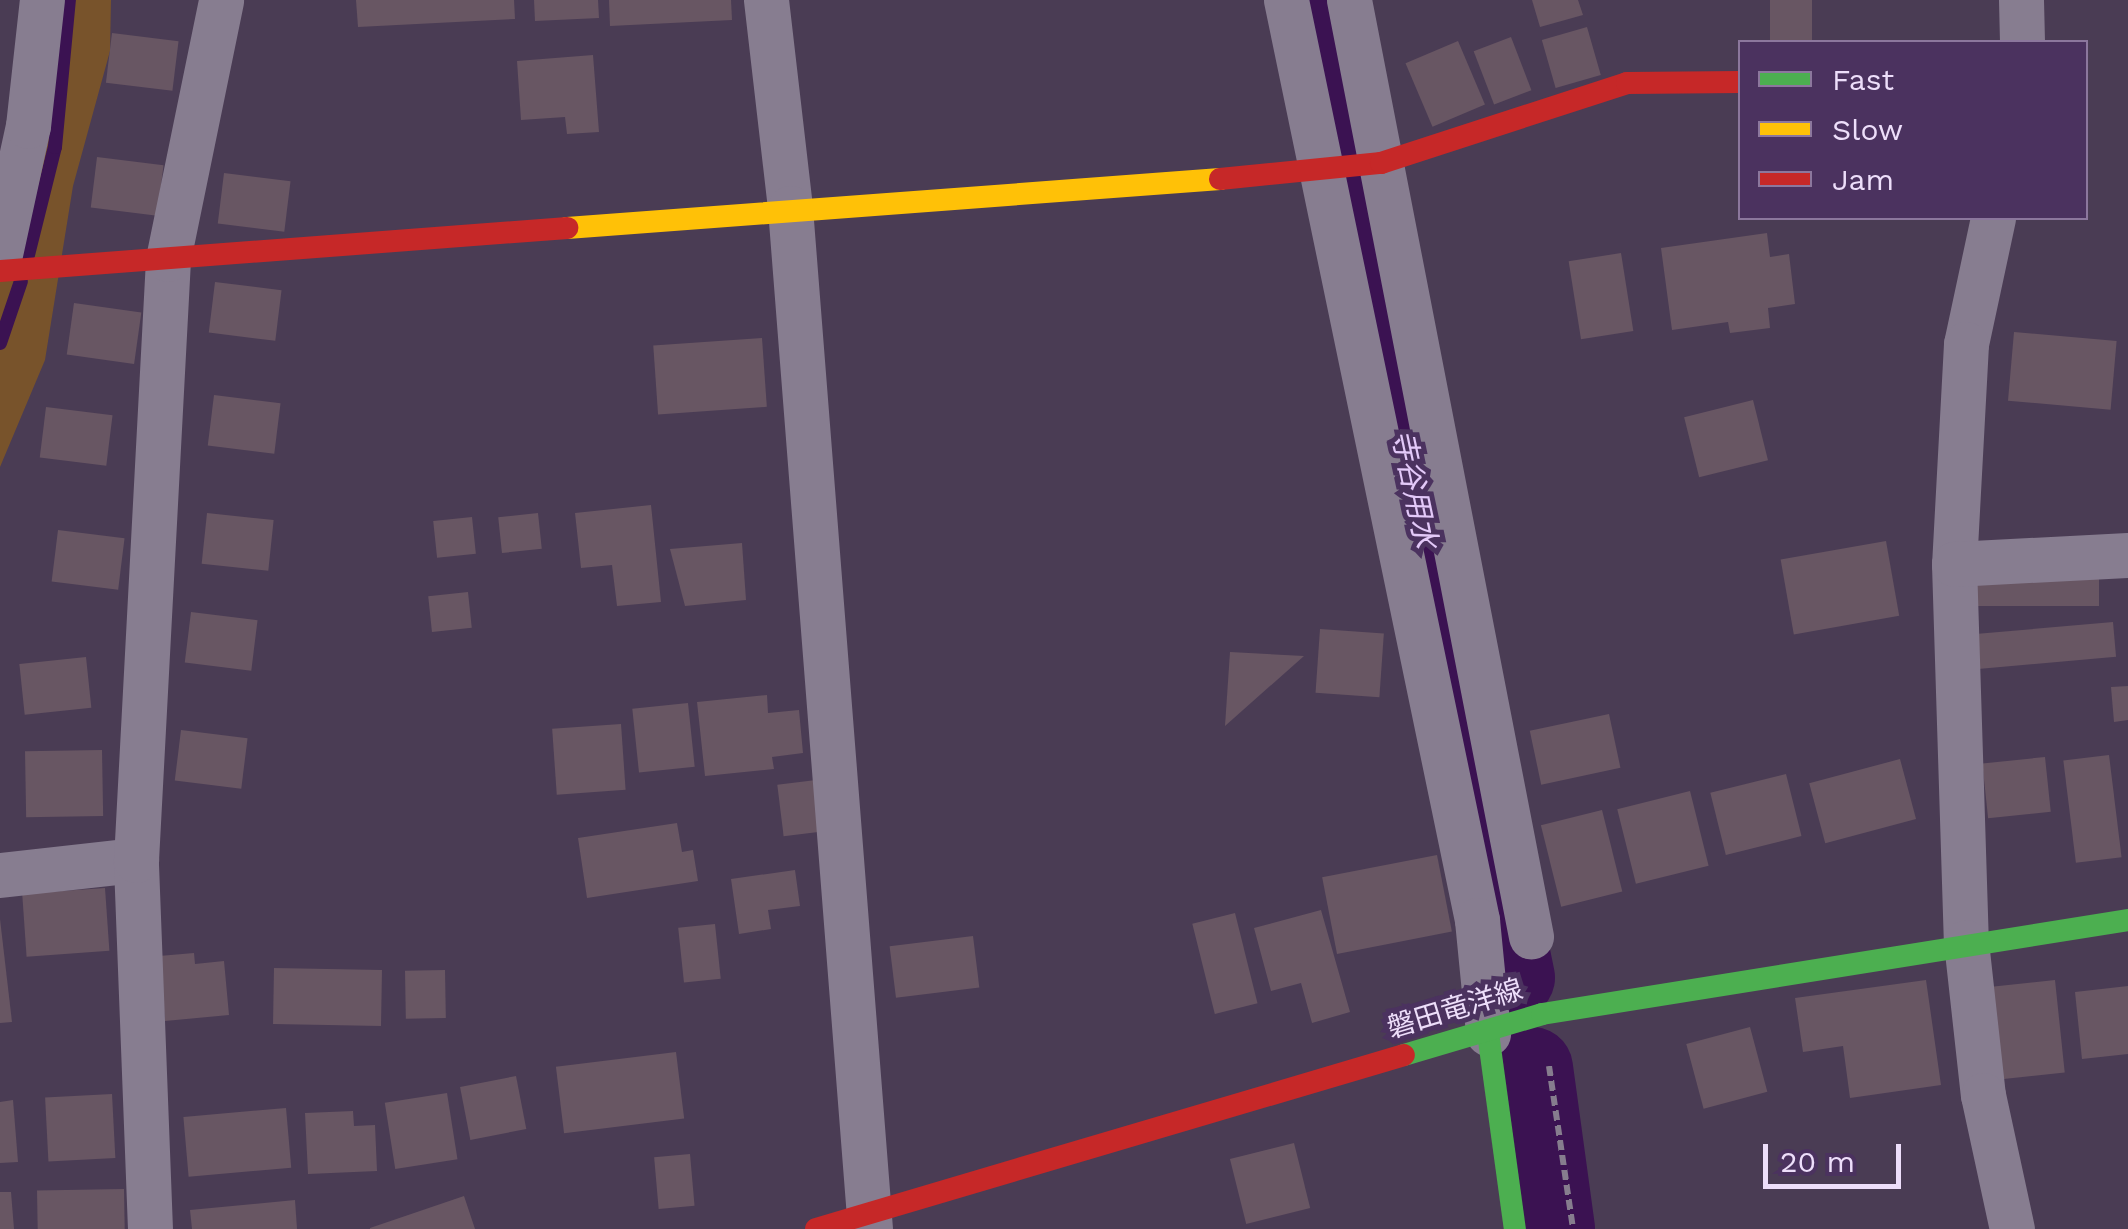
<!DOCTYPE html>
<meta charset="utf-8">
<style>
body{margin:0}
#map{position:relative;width:2128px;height:1229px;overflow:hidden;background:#4a3c54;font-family:"Work Sans","Noto Sans JP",sans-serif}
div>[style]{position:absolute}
.green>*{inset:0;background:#78532b}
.stream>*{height:14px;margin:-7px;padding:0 7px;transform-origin:7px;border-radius:7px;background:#3b1252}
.river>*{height:82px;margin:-41px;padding:0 41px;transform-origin:41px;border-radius:41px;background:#3b1252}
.building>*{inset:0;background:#685663;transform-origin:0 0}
.path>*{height:6px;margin-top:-3px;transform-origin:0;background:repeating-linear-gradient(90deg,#867d8e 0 10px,transparent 0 15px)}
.street>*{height:45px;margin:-22.5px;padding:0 22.5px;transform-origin:22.5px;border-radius:22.5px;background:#877d90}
.fast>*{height:22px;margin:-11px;padding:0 11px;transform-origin:11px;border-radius:11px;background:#4caf50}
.slow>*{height:22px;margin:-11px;padding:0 11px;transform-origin:11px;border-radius:11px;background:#ffc107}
.jam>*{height:22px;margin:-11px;padding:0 11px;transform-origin:11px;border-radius:11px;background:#c62828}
span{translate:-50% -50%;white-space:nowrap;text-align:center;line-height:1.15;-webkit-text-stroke:10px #4b325f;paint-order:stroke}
.street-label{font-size:28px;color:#eddefa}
.water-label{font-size:30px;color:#e3c9f9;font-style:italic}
.legend{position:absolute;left:1738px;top:40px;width:350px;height:180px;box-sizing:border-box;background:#4b325f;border:2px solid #8c779d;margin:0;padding:12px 18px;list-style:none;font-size:30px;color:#eddefa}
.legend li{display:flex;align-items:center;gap:20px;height:50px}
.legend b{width:50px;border:2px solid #8c779d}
.scale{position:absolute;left:1763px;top:1144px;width:138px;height:45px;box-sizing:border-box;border:5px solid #eddefa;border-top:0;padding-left:12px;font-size:30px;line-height:35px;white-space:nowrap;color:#eddefa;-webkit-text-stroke:8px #4b325f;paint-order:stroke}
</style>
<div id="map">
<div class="green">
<div style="clip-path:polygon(28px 0,111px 0,110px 51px,73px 186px,45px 360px,0 467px,0 243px)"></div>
</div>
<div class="stream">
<div style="left:28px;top:255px;width:111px;rotate:-76deg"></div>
<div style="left:55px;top:147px;width:148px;rotate:-84.6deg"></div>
<div style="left:0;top:343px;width:65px;rotate:-71.3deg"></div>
</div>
<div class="river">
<div style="left:1314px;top:0;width:998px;rotate:78.44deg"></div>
<div style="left:1532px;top:1068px;width:162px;rotate:82.2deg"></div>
</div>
<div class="building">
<div style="clip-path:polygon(356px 0,514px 0,515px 19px,358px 27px)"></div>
<div style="clip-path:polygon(534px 0,598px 0,599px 18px,535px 21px)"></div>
<div style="clip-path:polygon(609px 0,731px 0,732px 20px,610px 26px)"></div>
<div style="clip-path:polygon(1532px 0,1578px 0,1583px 15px,1540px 27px)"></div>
<div style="left:1770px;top:0;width:42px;height:42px"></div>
<div style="left:1587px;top:27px;width:50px;height:47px;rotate:74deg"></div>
<div style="left:112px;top:33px;width:67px;height:50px;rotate:7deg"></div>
<div style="left:1511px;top:37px;width:57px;height:40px;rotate:69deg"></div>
<div style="left:1458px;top:41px;width:69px;height:57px;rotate:67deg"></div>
<div style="clip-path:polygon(593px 55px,599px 132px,567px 134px,565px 117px,521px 120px,517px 61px)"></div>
<div style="left:97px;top:157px;width:67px;height:51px;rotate:7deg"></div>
<div style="left:224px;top:173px;width:67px;height:51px;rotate:7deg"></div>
<div style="clip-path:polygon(1767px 233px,1770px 257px,1789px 254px,1795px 304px,1768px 308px,1770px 328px,1730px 333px,1728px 322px,1672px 330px,1661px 248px)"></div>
<div style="left:1621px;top:253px;width:79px;height:53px;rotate:81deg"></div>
<div style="left:215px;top:282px;width:67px;height:51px;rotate:7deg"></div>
<div style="left:74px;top:303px;width:68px;height:52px;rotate:8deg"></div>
<div style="left:2014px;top:332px;width:103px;height:69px;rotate:5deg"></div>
<div style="left:762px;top:338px;width:69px;height:109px;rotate:86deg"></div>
<div style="left:214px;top:395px;width:67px;height:51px;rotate:7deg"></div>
<div style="left:1753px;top:400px;width:62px;height:71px;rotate:76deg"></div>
<div style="left:46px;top:407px;width:67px;height:51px;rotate:7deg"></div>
<div style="clip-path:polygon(651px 505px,661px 602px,617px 606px,612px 565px,581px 568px,575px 513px)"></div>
<div style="left:207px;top:513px;width:67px;height:51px;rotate:6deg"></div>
<div style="left:538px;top:513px;width:36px;height:40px;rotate:84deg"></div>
<div style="left:472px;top:517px;width:37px;height:39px;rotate:84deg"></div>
<div style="left:58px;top:530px;width:67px;height:52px;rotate:7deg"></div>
<div style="left:1886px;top:541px;width:76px;height:107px;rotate:80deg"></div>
<div style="clip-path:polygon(742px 543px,746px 600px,685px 606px,670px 549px)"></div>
<div style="left:2099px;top:579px;width:27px;height:126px;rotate:90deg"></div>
<div style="left:468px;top:592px;width:36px;height:40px;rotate:84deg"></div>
<div style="left:191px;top:612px;width:67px;height:51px;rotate:7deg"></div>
<div style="left:2113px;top:622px;width:35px;height:144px;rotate:85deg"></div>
<div style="left:1320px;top:629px;width:64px;height:64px;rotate:4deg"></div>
<div style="clip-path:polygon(1230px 652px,1304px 656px,1225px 726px)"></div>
<div style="left:86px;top:657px;width:51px;height:67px;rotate:84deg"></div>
<div style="clip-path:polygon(2128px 686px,2128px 720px,2114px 722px,2111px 687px)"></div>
<div style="clip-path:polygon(767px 695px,768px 713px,799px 710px,803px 753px,772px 757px,774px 769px,705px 776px,697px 702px)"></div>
<div style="left:688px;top:703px;width:64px;height:56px;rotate:84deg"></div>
<div style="left:1609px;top:714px;width:55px;height:81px;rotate:78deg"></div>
<div style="left:621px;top:724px;width:66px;height:69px;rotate:86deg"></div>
<div style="left:181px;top:730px;width:67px;height:51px;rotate:7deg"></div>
<div style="left:102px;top:750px;width:66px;height:77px;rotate:89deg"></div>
<div style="left:2109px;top:755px;width:103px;height:46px;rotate:83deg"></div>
<div style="left:2045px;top:757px;width:55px;height:63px;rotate:84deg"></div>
<div style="left:1900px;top:759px;width:62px;height:94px;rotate:75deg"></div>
<div style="left:1786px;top:774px;width:64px;height:78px;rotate:76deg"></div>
<div style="left:816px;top:780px;width:52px;height:39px;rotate:83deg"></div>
<div style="left:1690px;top:791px;width:77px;height:75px;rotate:76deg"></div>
<div style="left:1602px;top:810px;width:84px;height:63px;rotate:76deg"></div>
<div style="clip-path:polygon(677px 823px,682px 852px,693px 850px,698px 881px,587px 898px,578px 838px)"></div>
<div style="left:1437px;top:855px;width:78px;height:117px;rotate:79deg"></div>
<div style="clip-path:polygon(795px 870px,800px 906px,768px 910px,771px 929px,739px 934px,731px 879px)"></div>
<div style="left:105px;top:888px;width:63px;height:83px;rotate:86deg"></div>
<div style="clip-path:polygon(1321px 910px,1350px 1012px,1312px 1023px,1301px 983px,1271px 991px,1254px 928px)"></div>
<div style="left:1235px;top:913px;width:93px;height:44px;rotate:76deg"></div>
<div style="clip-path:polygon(0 919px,12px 1022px,0 1023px)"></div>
<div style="left:715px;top:924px;width:55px;height:37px;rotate:84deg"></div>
<div style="left:973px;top:936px;width:52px;height:84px;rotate:83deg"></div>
<div style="clip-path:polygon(194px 953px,195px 964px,224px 961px,229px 1015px,165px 1021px,159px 956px)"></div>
<div style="left:274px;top:968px;width:108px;height:56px;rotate:1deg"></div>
<div style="left:445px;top:970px;width:48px;height:40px;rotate:89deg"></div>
<div style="clip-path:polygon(1926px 980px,1941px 1085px,1850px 1098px,1843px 1046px,1803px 1052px,1795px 998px)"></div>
<div style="left:2055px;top:980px;width:93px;height:66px;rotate:84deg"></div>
<div style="clip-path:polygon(2128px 986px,2128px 1054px,2082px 1059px,2075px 992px)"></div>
<div style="left:1750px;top:1027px;width:67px;height:66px;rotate:75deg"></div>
<div style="left:676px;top:1052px;width:67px;height:121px;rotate:83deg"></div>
<div style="left:516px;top:1076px;width:54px;height:57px;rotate:79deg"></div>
<div style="left:447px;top:1093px;width:67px;height:63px;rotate:81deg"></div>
<div style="left:112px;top:1094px;width:64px;height:67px;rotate:87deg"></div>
<div style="clip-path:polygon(13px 1100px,18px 1162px,0 1163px,0 1102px)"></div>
<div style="left:286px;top:1108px;width:60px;height:103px;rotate:85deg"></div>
<div style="clip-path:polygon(353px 1111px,354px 1126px,375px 1125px,377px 1171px,308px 1174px,305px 1113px)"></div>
<div style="left:1294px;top:1143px;width:67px;height:66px;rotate:76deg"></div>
<div style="left:690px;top:1154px;width:52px;height:36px;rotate:85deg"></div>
<div style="left:124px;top:1189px;width:40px;height:87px;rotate:89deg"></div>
<div style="clip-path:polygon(0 1192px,11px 1192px,14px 1229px,0 1229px)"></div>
<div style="clip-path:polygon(464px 1196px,475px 1229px,370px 1229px,370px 1228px)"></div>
<div style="clip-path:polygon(295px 1200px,297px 1229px,192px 1229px,190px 1210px)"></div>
</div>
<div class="path">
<div style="left:1549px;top:1066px;width:165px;rotate:81.6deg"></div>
</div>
<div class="street">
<div style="left:766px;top:0;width:209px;rotate:83.4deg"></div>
<div style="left:790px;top:208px;width:1024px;rotate:85.52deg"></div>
<div style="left:1286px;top:0;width:940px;rotate:78.27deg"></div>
<div style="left:1477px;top:920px;width:114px;rotate:84.4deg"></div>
<div style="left:1349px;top:0;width:954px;rotate:79deg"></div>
<div style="left:2021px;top:0;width:42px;rotate:88.6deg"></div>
<div style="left:1993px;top:218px;width:129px;rotate:102.1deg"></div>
<div style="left:1966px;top:344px;width:220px;rotate:93.1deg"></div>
<div style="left:1954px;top:564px;width:378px;rotate:88.2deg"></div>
<div style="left:1966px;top:942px;width:154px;rotate:83.7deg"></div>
<div style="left:1983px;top:1095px;width:137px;rotate:77.8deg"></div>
<div style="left:0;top:254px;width:131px;rotate:-77.7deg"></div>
<div style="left:28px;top:126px;width:127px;rotate:-83.7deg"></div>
<div style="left:1954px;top:564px;width:174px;rotate:-3deg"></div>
<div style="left:0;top:875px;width:137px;rotate:-6.3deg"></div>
<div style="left:150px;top:1229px;width:369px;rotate:-92.2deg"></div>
<div style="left:136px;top:860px;width:602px;rotate:-86.95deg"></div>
<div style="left:168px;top:259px;width:264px;rotate:-78.4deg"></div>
</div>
<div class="fast">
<div style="left:1488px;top:1033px;width:198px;rotate:82.2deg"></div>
<div style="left:1404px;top:1055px;width:144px;rotate:-16.5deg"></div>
<div style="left:1542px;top:1014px;width:593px;rotate:-9.11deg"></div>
</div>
<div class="slow">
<div style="left:567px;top:228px;width:655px;rotate:-4.29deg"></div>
</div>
<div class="jam">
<div style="left:1220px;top:179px;width:162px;rotate:-5.7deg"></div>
<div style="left:1381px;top:163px;width:259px;rotate:-18deg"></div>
<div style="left:1627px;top:83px;width:113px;rotate:-0.5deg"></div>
<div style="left:0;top:271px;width:569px;rotate:-4.34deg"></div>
<div style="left:816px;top:1229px;width:613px;rotate:-16.48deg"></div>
</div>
<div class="street-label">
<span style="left:1455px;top:1009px;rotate:-17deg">磐田竜洋線</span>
</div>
<div class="water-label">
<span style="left:1414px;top:489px;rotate:78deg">寺谷用水</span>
</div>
<ul class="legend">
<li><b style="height:12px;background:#4caf50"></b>Fast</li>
<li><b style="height:12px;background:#ffc107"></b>Slow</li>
<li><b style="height:12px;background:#c62828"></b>Jam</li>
</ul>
<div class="scale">20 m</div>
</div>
